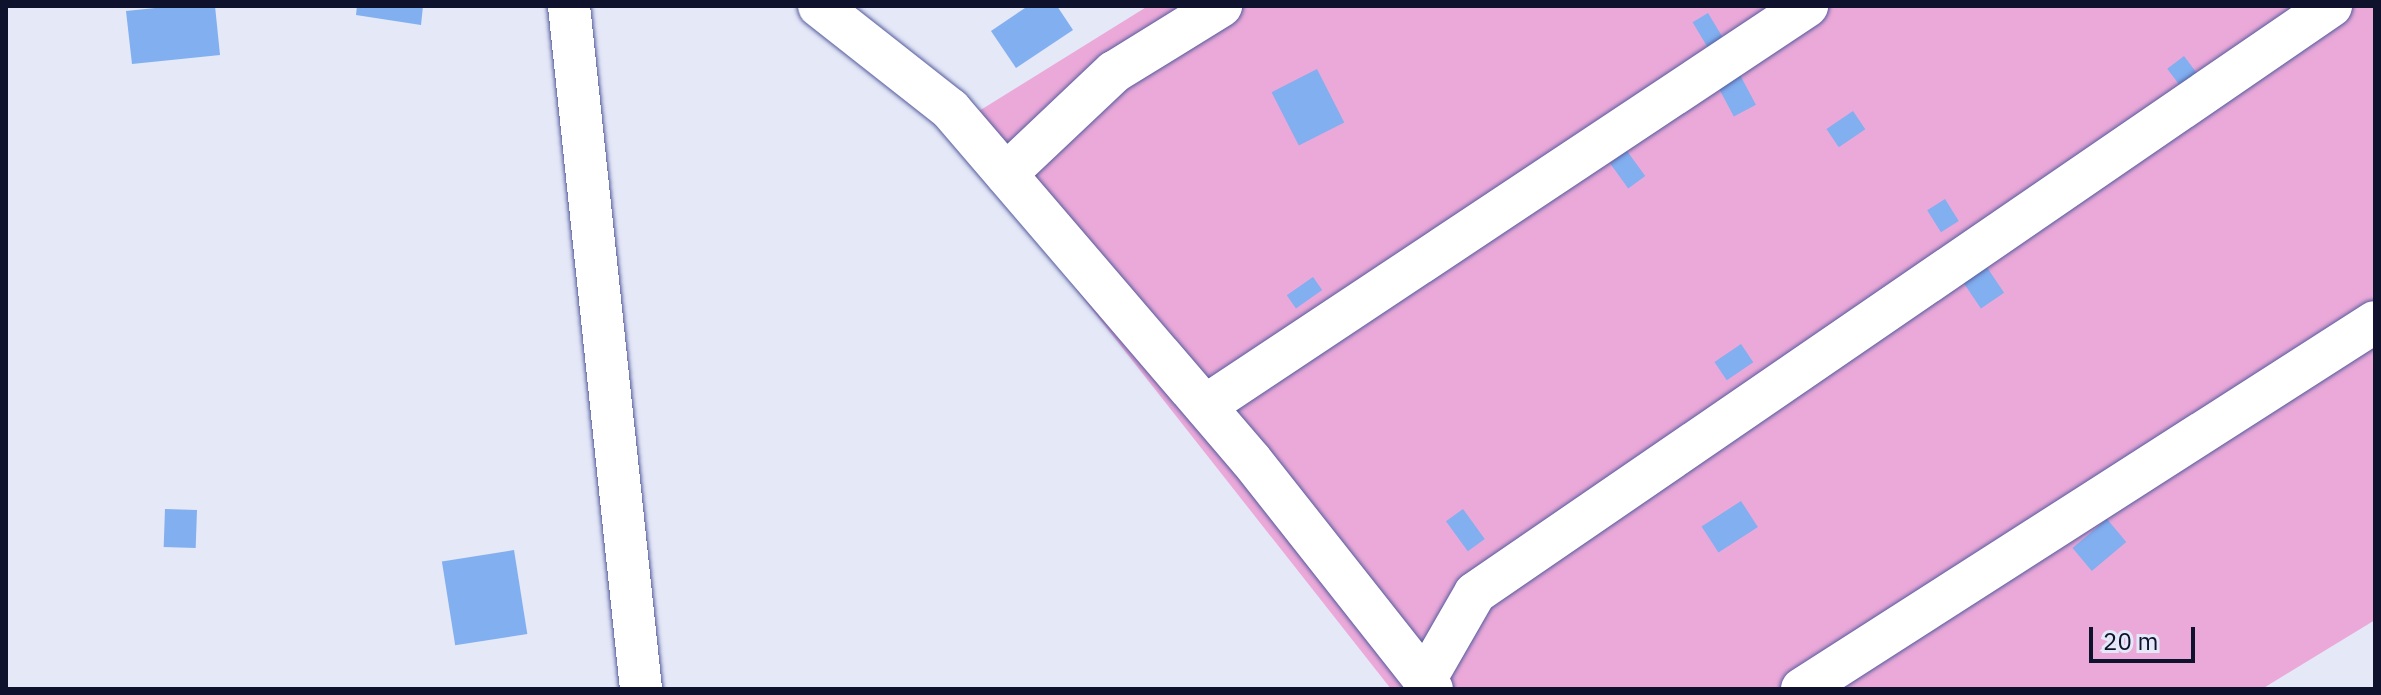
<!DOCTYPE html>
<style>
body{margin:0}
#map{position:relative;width:2381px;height:695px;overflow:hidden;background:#e4e8f7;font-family:"IBM Plex Sans",sans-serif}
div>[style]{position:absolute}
.green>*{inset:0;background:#eba9d9}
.building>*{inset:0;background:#81aff0;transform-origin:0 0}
.roads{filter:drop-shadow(0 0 2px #535a9d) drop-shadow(0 0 2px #535a9d)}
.minor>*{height:42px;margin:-21px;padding:0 21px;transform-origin:21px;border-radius:21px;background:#fff}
span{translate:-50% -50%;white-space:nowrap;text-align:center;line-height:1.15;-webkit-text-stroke:6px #e4e8f7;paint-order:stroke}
.frame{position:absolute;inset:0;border:8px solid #0f122d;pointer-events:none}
.scale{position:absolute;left:2089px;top:627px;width:106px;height:36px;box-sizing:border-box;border:4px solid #0f122d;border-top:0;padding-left:10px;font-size:24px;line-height:28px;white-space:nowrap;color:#0f122d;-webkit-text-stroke:6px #e4e8f7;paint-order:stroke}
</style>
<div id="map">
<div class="green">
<div style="clip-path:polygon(1148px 6px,2375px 6px,2375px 620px,2262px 689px,1391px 689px,950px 129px)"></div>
</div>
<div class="building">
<div style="clip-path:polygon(175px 6px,215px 6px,220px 55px,132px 64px,126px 11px)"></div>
<div style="clip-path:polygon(357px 6px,423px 6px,421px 25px,356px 15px)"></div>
<div style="clip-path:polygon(1028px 6px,1057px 6px,1073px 30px,1016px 68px,991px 31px)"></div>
<div style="left:1708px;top:13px;width:31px;height:18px;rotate:59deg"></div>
<div style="left:2184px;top:56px;width:25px;height:21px;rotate:53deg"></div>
<div style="left:1317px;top:69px;width:60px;height:51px;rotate:63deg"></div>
<div style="left:1739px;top:73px;width:36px;height:25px;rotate:62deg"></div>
<div style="left:1853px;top:111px;width:22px;height:32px;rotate:56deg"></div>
<div style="left:1627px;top:151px;width:31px;height:21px;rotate:54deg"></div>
<div style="left:1945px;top:199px;width:26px;height:21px;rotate:58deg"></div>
<div style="left:1984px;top:263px;width:36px;height:28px;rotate:56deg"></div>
<div style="left:1313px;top:277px;width:16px;height:32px;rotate:55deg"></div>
<div style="left:1741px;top:344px;width:22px;height:32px;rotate:56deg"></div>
<div style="left:1741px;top:501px;width:31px;height:47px;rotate:57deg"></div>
<div style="left:165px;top:509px;width:32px;height:38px;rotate:2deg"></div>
<div style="left:1463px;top:509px;width:37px;height:21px;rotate:54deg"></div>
<div style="left:2107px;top:519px;width:30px;height:45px;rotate:50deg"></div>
<div style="left:514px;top:550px;width:85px;height:73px;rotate:81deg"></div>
</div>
<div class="roads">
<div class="minor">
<div style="left:569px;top:6px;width:687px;rotate:83.98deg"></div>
<div style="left:819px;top:6px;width:167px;rotate:38.2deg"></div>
<div style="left:950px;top:109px;width:462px;rotate:49.4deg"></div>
<div style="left:1251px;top:460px;width:292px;rotate:51.7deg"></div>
<div style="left:1006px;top:174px;width:149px;rotate:-43.4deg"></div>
<div style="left:1114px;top:72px;width:126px;rotate:-31.7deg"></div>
<div style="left:1205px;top:406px;width:723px;rotate:-33.6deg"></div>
<div style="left:1425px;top:680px;width:100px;rotate:-60.1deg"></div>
<div style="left:1475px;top:593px;width:1038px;rotate:-34.44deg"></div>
<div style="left:1802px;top:689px;width:680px;rotate:-32.64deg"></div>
</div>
</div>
<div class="frame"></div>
<div class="scale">20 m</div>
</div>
